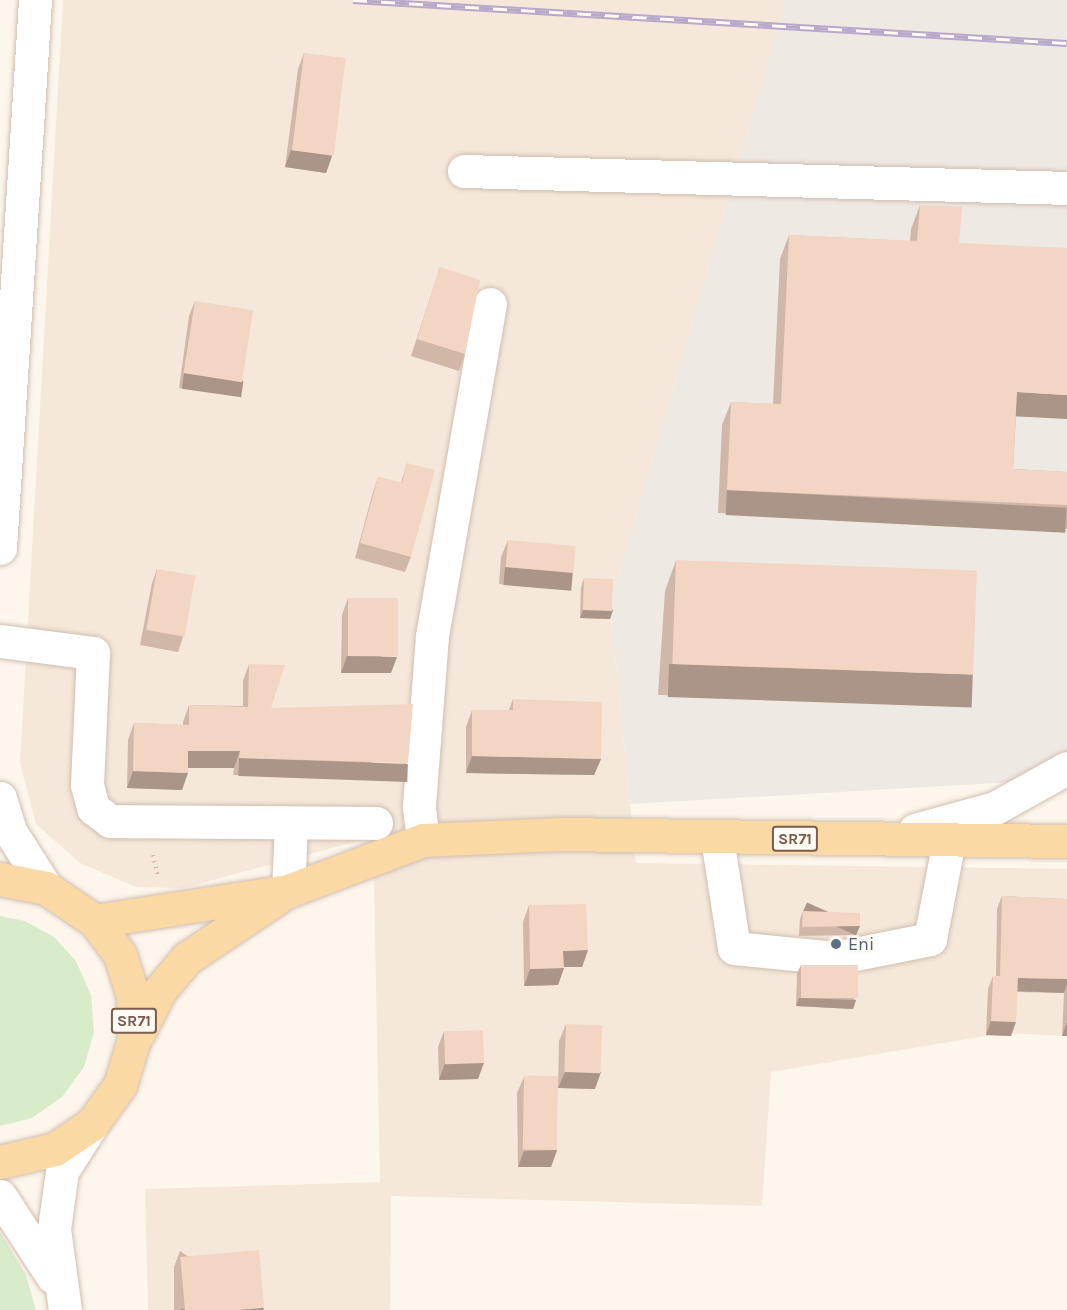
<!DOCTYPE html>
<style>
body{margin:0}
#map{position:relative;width:1067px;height:1310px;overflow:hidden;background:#fdf6ec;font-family:Karla,sans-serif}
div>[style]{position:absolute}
.residential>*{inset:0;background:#f5e8da}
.industrial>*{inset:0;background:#efe9e4}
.green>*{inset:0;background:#d8ecc9}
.path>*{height:4px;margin-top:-2px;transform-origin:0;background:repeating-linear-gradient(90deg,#d9b8a5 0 1.5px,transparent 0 6px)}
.roads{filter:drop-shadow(0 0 2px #d1beb0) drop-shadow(0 0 2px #d1beb0)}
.minor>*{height:33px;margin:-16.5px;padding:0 16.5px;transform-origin:16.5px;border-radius:16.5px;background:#fff}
.major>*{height:33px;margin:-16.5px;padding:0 16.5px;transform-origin:16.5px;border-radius:16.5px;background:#fbd9a5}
.rail>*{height:7px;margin-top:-3.5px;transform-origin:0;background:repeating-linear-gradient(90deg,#fffaf3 0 14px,#b9a8c9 0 28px);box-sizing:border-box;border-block:2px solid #b9a8c9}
.wall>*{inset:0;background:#d1b7a8}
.shaded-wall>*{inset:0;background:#aa9588;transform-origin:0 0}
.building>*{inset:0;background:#f3d5c3;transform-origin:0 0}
.dots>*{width:16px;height:16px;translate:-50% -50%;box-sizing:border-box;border:3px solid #fffaf3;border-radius:50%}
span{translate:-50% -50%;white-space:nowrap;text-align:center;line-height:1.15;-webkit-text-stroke:5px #fffaf3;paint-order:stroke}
.shield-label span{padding:2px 4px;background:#fffaf3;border:2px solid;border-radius:4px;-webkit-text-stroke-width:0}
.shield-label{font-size:16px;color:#7a5c4d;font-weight:700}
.service-label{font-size:18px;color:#4e5e75}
.left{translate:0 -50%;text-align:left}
</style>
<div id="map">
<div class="residential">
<div style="clip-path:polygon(63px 0,786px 0,610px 606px,636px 863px,1067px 869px,1067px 1036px,1003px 1033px,771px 1072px,762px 1206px,391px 1196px,390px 1310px,148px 1310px,145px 1189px,380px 1182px,373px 837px,183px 888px,136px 887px,80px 863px,36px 824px,20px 763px)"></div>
</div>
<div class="industrial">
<div style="clip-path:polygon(786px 0,1067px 0,1067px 779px,630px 804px,610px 606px)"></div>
</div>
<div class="green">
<div style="clip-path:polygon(0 916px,25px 921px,54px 937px,76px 961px,91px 995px,94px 1032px,84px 1067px,62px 1097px,32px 1118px,0 1126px)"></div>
<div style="clip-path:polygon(0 1232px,26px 1275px,36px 1310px,0 1310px)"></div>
</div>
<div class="path">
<div style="left:153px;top:855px;width:23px;rotate:77deg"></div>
</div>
<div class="roads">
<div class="minor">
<div style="left:464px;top:171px;width:603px;rotate:1.61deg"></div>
<div style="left:0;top:548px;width:548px;rotate:-86.34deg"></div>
<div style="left:0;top:641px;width:94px;rotate:7.4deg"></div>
<div style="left:93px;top:653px;width:132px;rotate:92.6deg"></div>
<div style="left:87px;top:785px;width:24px;rotate:75deg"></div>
<div style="left:93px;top:808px;width:21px;rotate:37deg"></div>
<div style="left:110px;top:821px;width:266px;rotate:0.4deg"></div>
<div style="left:0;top:798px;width:34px;rotate:73deg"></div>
<div style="left:10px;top:831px;width:67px;rotate:57.7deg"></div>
<div style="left:915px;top:830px;width:83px;rotate:-15.4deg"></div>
<div style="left:995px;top:808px;width:82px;rotate:-29.1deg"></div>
<div style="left:717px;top:838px;width:111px;rotate:81.2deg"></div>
<div style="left:734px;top:948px;width:101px;rotate:5.7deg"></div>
<div style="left:835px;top:958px;width:97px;rotate:-11.3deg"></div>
<div style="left:930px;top:939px;width:101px;rotate:-79.1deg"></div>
<div style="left:423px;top:840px;width:35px;rotate:-97deg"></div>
<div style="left:419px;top:805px;width:169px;rotate:-85.6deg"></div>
<div style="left:432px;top:636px;width:337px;rotate:-80.1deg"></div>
<div style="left:288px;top:891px;width:67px;rotate:-87.4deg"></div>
<div style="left:0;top:1196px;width:97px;rotate:56.8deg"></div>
<div style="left:65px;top:1310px;width:82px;rotate:-97.7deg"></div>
<div style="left:54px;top:1229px;width:59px;rotate:-82.1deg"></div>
<div style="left:62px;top:1171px;width:56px;rotate:-57.4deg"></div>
</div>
<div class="major">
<div style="left:0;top:879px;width:47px;rotate:11.1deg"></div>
<div style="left:46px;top:888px;width:59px;rotate:34deg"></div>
<div style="left:95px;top:921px;width:42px;rotate:53.7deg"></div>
<div style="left:120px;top:955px;width:43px;rotate:72.4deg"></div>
<div style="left:133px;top:996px;width:43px;rotate:88.7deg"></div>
<div style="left:134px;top:1039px;width:48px;rotate:106.9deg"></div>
<div style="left:120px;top:1085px;width:48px;rotate:125.7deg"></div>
<div style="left:92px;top:1124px;width:45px;rotate:146deg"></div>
<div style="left:55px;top:1149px;width:57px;rotate:166.7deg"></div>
<div style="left:95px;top:921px;width:195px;rotate:-8.8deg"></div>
<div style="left:288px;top:891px;width:144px;rotate:-20.7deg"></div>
<div style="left:423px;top:840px;width:135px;rotate:-2.5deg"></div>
<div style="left:558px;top:834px;width:509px;rotate:0.79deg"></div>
<div style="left:137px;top:1035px;width:51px;rotate:-62.9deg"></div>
<div style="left:160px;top:990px;width:42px;rotate:-49.8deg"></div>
<div style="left:187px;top:958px;width:108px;rotate:-33.7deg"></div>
</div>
</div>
<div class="rail">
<div style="left:353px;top:0;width:715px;rotate:3.45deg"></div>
</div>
<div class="wall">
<div style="clip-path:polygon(304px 53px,332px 156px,326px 173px,285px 167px,298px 69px)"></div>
<div style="clip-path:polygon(920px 205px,959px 243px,1016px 416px,1013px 469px,1067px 472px,1067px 529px,718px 513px,722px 425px,731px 402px,773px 404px,780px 259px,789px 235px,910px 241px,911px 229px)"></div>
<div style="clip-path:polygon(440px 267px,465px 354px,459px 371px,411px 356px)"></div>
<div style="clip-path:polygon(195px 301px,243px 381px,237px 396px,179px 388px,189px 316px)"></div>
<div style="clip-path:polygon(407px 463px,411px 557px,405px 572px,355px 558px,373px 492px,378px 477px,401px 483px)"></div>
<div style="clip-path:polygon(508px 540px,573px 573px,567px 590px,499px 584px,501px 557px)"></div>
<div style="clip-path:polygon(676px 560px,962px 703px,658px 695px,665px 591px)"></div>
<div style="clip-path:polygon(157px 569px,183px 637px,178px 652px,140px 645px,152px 583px)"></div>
<div style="clip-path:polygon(584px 578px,613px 610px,610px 619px,580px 618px,581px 587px)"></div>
<div style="clip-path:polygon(348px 598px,391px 673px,341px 673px,342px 615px)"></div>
<div style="clip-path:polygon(249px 664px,271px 708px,402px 779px,233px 775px,234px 768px,188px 768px,182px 790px,127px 788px,128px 740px,134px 723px,183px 725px,183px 722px,189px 705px,243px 706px,243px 681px)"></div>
<div style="clip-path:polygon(513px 699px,601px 759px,594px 775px,466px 773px,466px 727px,472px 710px,509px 710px)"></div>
<div style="clip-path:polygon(1002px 896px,1067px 899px,1067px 1036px,1062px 1036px,1064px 993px,1017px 992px,1011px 1036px,986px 1035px,988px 989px,993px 976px,996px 976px,997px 909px)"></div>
<div style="clip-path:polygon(529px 905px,588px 950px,582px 967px,564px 967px,558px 985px,524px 986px,523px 922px)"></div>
<div style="clip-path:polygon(803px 911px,860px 926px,856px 935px,799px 936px,800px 919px)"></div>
<div style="clip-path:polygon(801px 965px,856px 1000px,853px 1009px,796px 1006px,797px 973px)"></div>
<div style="clip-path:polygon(566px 1024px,595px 1089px,558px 1088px,559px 1041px)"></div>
<div style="clip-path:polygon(444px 1031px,478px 1079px,439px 1080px,438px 1047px)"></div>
<div style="clip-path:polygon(524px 1077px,557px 1150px,551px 1167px,518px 1167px,517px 1093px)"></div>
<div style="clip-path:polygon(180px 1251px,264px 1308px,263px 1310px,174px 1310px,174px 1267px)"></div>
</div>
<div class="shaded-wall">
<div style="clip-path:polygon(291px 150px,332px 156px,326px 173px,285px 167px)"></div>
<div style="left:184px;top:373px;width:60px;height:16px;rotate:8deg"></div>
<div style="clip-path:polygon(1017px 392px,1067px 395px,1067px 419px,1009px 416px)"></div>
<div style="left:727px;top:490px;width:340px;height:25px;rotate:3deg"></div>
<div style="left:505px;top:567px;width:68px;height:18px;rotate:5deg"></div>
<div style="clip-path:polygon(583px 610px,613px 610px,610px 619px,580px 618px)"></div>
<div style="clip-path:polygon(347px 656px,397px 657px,391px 673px,341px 673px)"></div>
<div style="left:669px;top:664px;width:304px;height:33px;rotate:2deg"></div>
<div style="clip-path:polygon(188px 751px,240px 751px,234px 768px,182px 768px)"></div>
<div style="clip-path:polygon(472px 756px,601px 759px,594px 775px,466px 773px)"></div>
<div style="left:239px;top:758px;width:169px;height:18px;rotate:2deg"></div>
<div style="clip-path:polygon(133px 771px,188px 773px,182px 790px,127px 788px)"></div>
<div style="left:860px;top:926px;width:10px;height:58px;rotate:114deg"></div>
<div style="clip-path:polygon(588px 950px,582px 967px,557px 967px,563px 951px)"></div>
<div style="clip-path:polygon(564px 968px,558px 985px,524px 986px,530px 969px)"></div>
<div style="clip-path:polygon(1018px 978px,1067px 979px,1067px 984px,1064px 993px,1013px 991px)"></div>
<div style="clip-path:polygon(799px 998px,856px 1000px,853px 1009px,796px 1006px)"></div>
<div style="clip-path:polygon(991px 1021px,1016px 1022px,1011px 1036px,986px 1035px)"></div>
<div style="clip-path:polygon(1067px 1022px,1067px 1036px,1062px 1036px)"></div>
<div style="clip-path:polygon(445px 1063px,484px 1063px,478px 1079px,439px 1080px)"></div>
<div style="clip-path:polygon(565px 1072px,601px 1072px,595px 1089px,558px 1088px)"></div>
<div style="clip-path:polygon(557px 1150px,551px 1167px,518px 1167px,524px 1151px)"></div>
<div style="clip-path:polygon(264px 1308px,263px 1310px,180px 1310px,181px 1309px)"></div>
</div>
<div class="building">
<div style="left:304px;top:53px;width:42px;height:98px;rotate:7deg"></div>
<div style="clip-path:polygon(920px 205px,962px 207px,959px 243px,1067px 248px,1067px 395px,1017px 392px,1013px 469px,1067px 472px,1067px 505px,727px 490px,731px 402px,781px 404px,789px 235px,917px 241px)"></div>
<div style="clip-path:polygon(440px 267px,480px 280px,465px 354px,417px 339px)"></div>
<div style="left:195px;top:301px;width:59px;height:73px;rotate:9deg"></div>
<div style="clip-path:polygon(407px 463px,435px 470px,411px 557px,360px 543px,378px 477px,402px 483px)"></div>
<div style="left:508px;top:540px;width:68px;height:27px;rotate:5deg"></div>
<div style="left:676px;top:560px;width:301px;height:104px;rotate:2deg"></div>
<div style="left:157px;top:569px;width:39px;height:62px;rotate:10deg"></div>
<div style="left:584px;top:578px;width:29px;height:32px;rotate:2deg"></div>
<div style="left:348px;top:598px;width:50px;height:58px"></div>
<div style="clip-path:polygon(249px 664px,285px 665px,271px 708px,413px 704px,408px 763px,239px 758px,240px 751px,188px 751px,188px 773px,133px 771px,134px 723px,189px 725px,189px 705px,248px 707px)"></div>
<div style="clip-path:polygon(513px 699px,602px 702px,601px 759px,472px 756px,472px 710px,513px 710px)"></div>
<div style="clip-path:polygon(1002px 896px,1067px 899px,1067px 979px,1018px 978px,1016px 1022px,991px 1021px,993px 976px,1000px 976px)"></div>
<div style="clip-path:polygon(586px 904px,588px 950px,563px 951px,564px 968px,530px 969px,529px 905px)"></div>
<div style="clip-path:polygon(803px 911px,860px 913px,860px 926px,802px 927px)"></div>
<div style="left:801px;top:965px;width:57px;height:33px"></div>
<div style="left:566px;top:1024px;width:36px;height:48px;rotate:2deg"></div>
<div style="left:483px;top:1030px;width:33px;height:39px;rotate:88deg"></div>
<div style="left:558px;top:1076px;width:74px;height:34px;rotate:91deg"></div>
<div style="left:259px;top:1250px;width:58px;height:79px;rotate:85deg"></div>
</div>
<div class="dots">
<div style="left:836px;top:944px;background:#5c6f8a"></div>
</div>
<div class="shield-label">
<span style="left:795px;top:839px">SR71</span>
<span style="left:134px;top:1021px">SR71</span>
</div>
<div class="service-label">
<span class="left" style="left:848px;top:944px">Eni</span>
</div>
</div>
